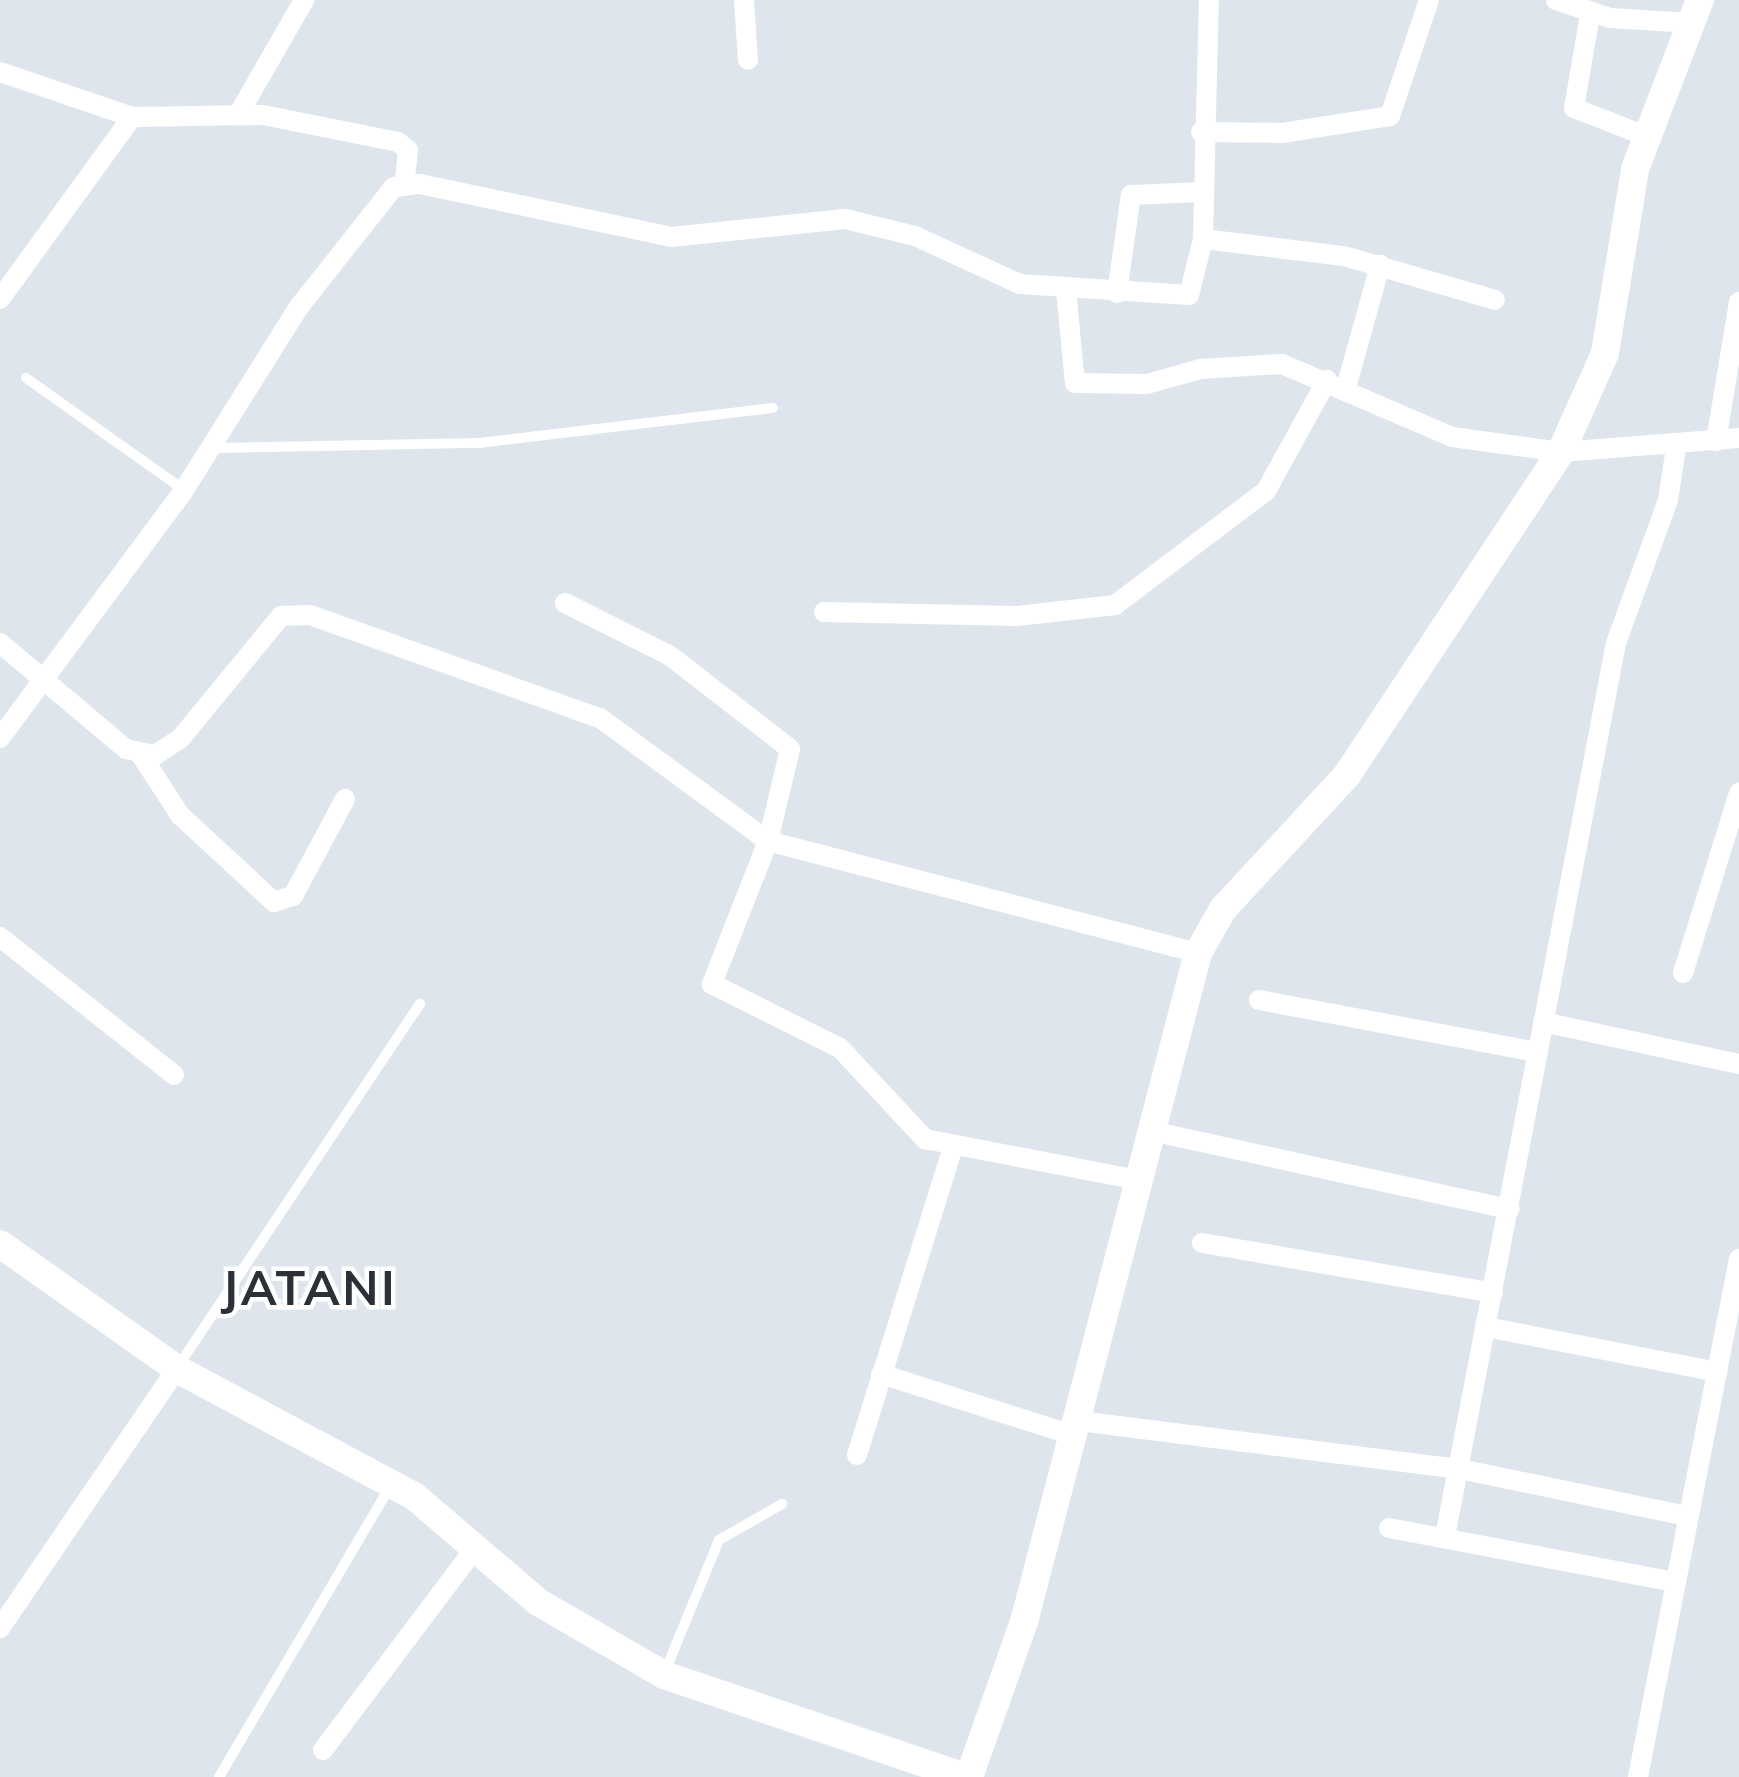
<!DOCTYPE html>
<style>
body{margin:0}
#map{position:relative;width:1739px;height:1777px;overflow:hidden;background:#dee5ed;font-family:Mulish,sans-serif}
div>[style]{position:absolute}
.lane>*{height:10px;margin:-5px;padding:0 5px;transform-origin:5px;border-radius:5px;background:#fff}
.street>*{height:20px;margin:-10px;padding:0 10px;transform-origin:10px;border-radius:10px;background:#fff}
.secondary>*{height:28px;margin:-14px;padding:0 14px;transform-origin:14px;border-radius:14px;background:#fff}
span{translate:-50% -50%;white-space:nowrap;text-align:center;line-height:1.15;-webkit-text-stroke:9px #fff;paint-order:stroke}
.district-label{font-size:48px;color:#2c3137;font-weight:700;letter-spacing:2.5px}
</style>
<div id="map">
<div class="lane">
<div style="left:26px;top:378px;width:194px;rotate:35.3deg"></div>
<div style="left:212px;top:448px;width:267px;rotate:-1.1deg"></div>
<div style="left:479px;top:443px;width:296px;rotate:-6.8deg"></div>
<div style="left:177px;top:1368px;width:438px;rotate:-56.3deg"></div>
<div style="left:664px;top:1674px;width:145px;rotate:-67.7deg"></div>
<div style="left:719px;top:1540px;width:73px;rotate:-29.7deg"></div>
<div style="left:219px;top:1777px;width:339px;rotate:-59.5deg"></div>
</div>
<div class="street">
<div style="left:744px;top:0;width:60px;rotate:86.2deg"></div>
<div style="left:1556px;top:0;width:57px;rotate:18.4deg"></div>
<div style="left:1610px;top:18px;width:83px;rotate:3.4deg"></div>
<div style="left:1590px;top:15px;width:94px;rotate:99.8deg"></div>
<div style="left:1574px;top:108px;width:77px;rotate:21.3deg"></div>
<div style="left:0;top:72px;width:139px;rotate:18.8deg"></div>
<div style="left:132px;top:117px;width:131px;rotate:-0.9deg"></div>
<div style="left:263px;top:115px;width:138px;rotate:11.3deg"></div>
<div style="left:398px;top:142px;width:13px;rotate:39deg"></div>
<div style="left:408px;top:150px;width:31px;rotate:96deg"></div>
<div style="left:238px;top:115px;width:133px;rotate:-60.1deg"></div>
<div style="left:1201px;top:132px;width:81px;rotate:0.7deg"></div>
<div style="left:1282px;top:133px;width:109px;rotate:-8.9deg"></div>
<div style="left:1390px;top:116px;width:122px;rotate:-71.4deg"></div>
<div style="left:1203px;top:239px;width:142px;rotate:6.9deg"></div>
<div style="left:1344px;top:256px;width:157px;rotate:16.2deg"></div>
<div style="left:1066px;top:290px;width:93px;rotate:84.5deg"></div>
<div style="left:1075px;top:383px;width:72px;rotate:0.8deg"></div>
<div style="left:1147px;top:384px;width:55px;rotate:-15.8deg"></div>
<div style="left:1200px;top:369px;width:82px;rotate:-3.5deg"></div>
<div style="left:1282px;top:364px;width:185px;rotate:23.2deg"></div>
<div style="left:1452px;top:437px;width:110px;rotate:7.8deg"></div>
<div style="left:1561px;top:452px;width:179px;rotate:-4.5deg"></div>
<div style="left:1117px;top:293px;width:99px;rotate:-81.9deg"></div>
<div style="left:1131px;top:195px;width:70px;rotate:-2.5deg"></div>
<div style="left:0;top:299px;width:225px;rotate:-54deg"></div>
<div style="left:1346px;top:388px;width:128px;rotate:-74.5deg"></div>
<div style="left:1716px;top:441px;width:141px;rotate:-80.6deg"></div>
<div style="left:565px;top:603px;width:116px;rotate:26.6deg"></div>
<div style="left:669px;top:655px;width:153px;rotate:37.8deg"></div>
<div style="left:790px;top:749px;width:95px;rotate:103.4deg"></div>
<div style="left:768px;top:841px;width:154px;rotate:111.4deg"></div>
<div style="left:712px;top:984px;width:143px;rotate:26.6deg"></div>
<div style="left:840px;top:1048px;width:125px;rotate:47deg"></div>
<div style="left:925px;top:1139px;width:217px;rotate:10.9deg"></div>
<div style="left:824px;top:612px;width:193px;rotate:1.2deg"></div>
<div style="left:1017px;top:616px;width:99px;rotate:-6.4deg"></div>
<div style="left:1115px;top:605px;width:189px;rotate:-37.1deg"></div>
<div style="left:1266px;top:491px;width:127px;rotate:-61.2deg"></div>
<div style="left:0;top:643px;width:165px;rotate:40.1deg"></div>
<div style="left:126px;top:749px;width:30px;rotate:12deg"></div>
<div style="left:155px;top:755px;width:30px;rotate:-33deg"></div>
<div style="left:180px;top:739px;width:159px;rotate:-50.6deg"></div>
<div style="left:281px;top:616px;width:29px;rotate:-2deg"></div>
<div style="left:310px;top:615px;width:308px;rotate:19.6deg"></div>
<div style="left:600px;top:718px;width:208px;rotate:36.2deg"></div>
<div style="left:768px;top:841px;width:444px;rotate:14.6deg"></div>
<div style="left:0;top:738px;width:309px;rotate:-53.4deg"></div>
<div style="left:184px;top:490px;width:215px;rotate:-57.9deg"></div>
<div style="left:298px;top:308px;width:154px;rotate:-51.6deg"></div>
<div style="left:394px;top:187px;width:26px;rotate:-7deg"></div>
<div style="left:420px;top:184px;width:257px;rotate:11.9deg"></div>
<div style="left:671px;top:237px;width:175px;rotate:-5.9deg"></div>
<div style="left:845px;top:219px;width:72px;rotate:13.7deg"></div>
<div style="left:915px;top:236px;width:115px;rotate:24.6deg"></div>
<div style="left:1020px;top:284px;width:169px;rotate:3.7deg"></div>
<div style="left:1189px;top:295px;width:58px;rotate:-76deg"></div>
<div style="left:1203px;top:239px;width:239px;rotate:-88.6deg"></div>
<div style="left:141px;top:755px;width:72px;rotate:57deg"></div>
<div style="left:180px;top:815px;width:128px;rotate:42.8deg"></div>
<div style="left:274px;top:902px;width:20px;rotate:-18deg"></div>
<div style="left:293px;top:896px;width:110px;rotate:-61.8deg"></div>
<div style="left:0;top:937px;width:222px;rotate:38.4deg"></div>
<div style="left:1683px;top:973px;width:189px;rotate:-72.7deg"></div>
<div style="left:1259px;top:1000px;width:283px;rotate:10.6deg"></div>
<div style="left:1543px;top:1022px;width:200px;rotate:12.1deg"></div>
<div style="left:1151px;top:1131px;width:367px;rotate:12.3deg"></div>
<div style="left:1202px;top:1243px;width:295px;rotate:9.7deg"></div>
<div style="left:1486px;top:1327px;width:236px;rotate:11deg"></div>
<div style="left:881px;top:1374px;width:204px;rotate:17.7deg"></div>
<div style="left:1079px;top:1421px;width:384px;rotate:7.2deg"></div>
<div style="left:1460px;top:1469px;width:231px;rotate:11.7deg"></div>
<div style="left:857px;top:1455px;width:323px;rotate:-72.7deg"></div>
<div style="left:1389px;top:1528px;width:292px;rotate:10.7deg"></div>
<div style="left:1445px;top:1537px;width:910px;rotate:-79.17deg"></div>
<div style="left:1616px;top:643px;width:152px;rotate:-70deg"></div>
<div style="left:1668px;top:500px;width:53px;rotate:-81.3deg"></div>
<div style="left:0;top:1628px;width:314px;rotate:-55.7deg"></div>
<div style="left:323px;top:1750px;width:254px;rotate:-53deg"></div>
<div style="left:1638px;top:1777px;width:528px;rotate:-78.97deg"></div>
</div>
<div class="secondary">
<div style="left:0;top:1244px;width:217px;rotate:35.2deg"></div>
<div style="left:177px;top:1369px;width:269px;rotate:28.2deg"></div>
<div style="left:414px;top:1496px;width:163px;rotate:40.5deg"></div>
<div style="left:538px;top:1602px;width:146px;rotate:30.1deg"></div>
<div style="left:664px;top:1675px;width:319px;rotate:18.7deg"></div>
<div style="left:969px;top:1777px;width:164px;rotate:-70.5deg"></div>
<div style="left:1024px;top:1622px;width:691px;rotate:-75.42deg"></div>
<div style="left:1198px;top:953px;width:51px;rotate:-60.4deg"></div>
<div style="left:1223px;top:909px;width:183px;rotate:-47.2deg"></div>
<div style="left:1347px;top:775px;width:387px;rotate:-56.5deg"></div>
<div style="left:1561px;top:452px;width:108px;rotate:-66deg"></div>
<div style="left:1605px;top:353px;width:186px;rotate:-80.7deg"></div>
<div style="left:1635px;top:169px;width:181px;rotate:-69deg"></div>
</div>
<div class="district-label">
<span style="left:309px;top:1288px">JATANI</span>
</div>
</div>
